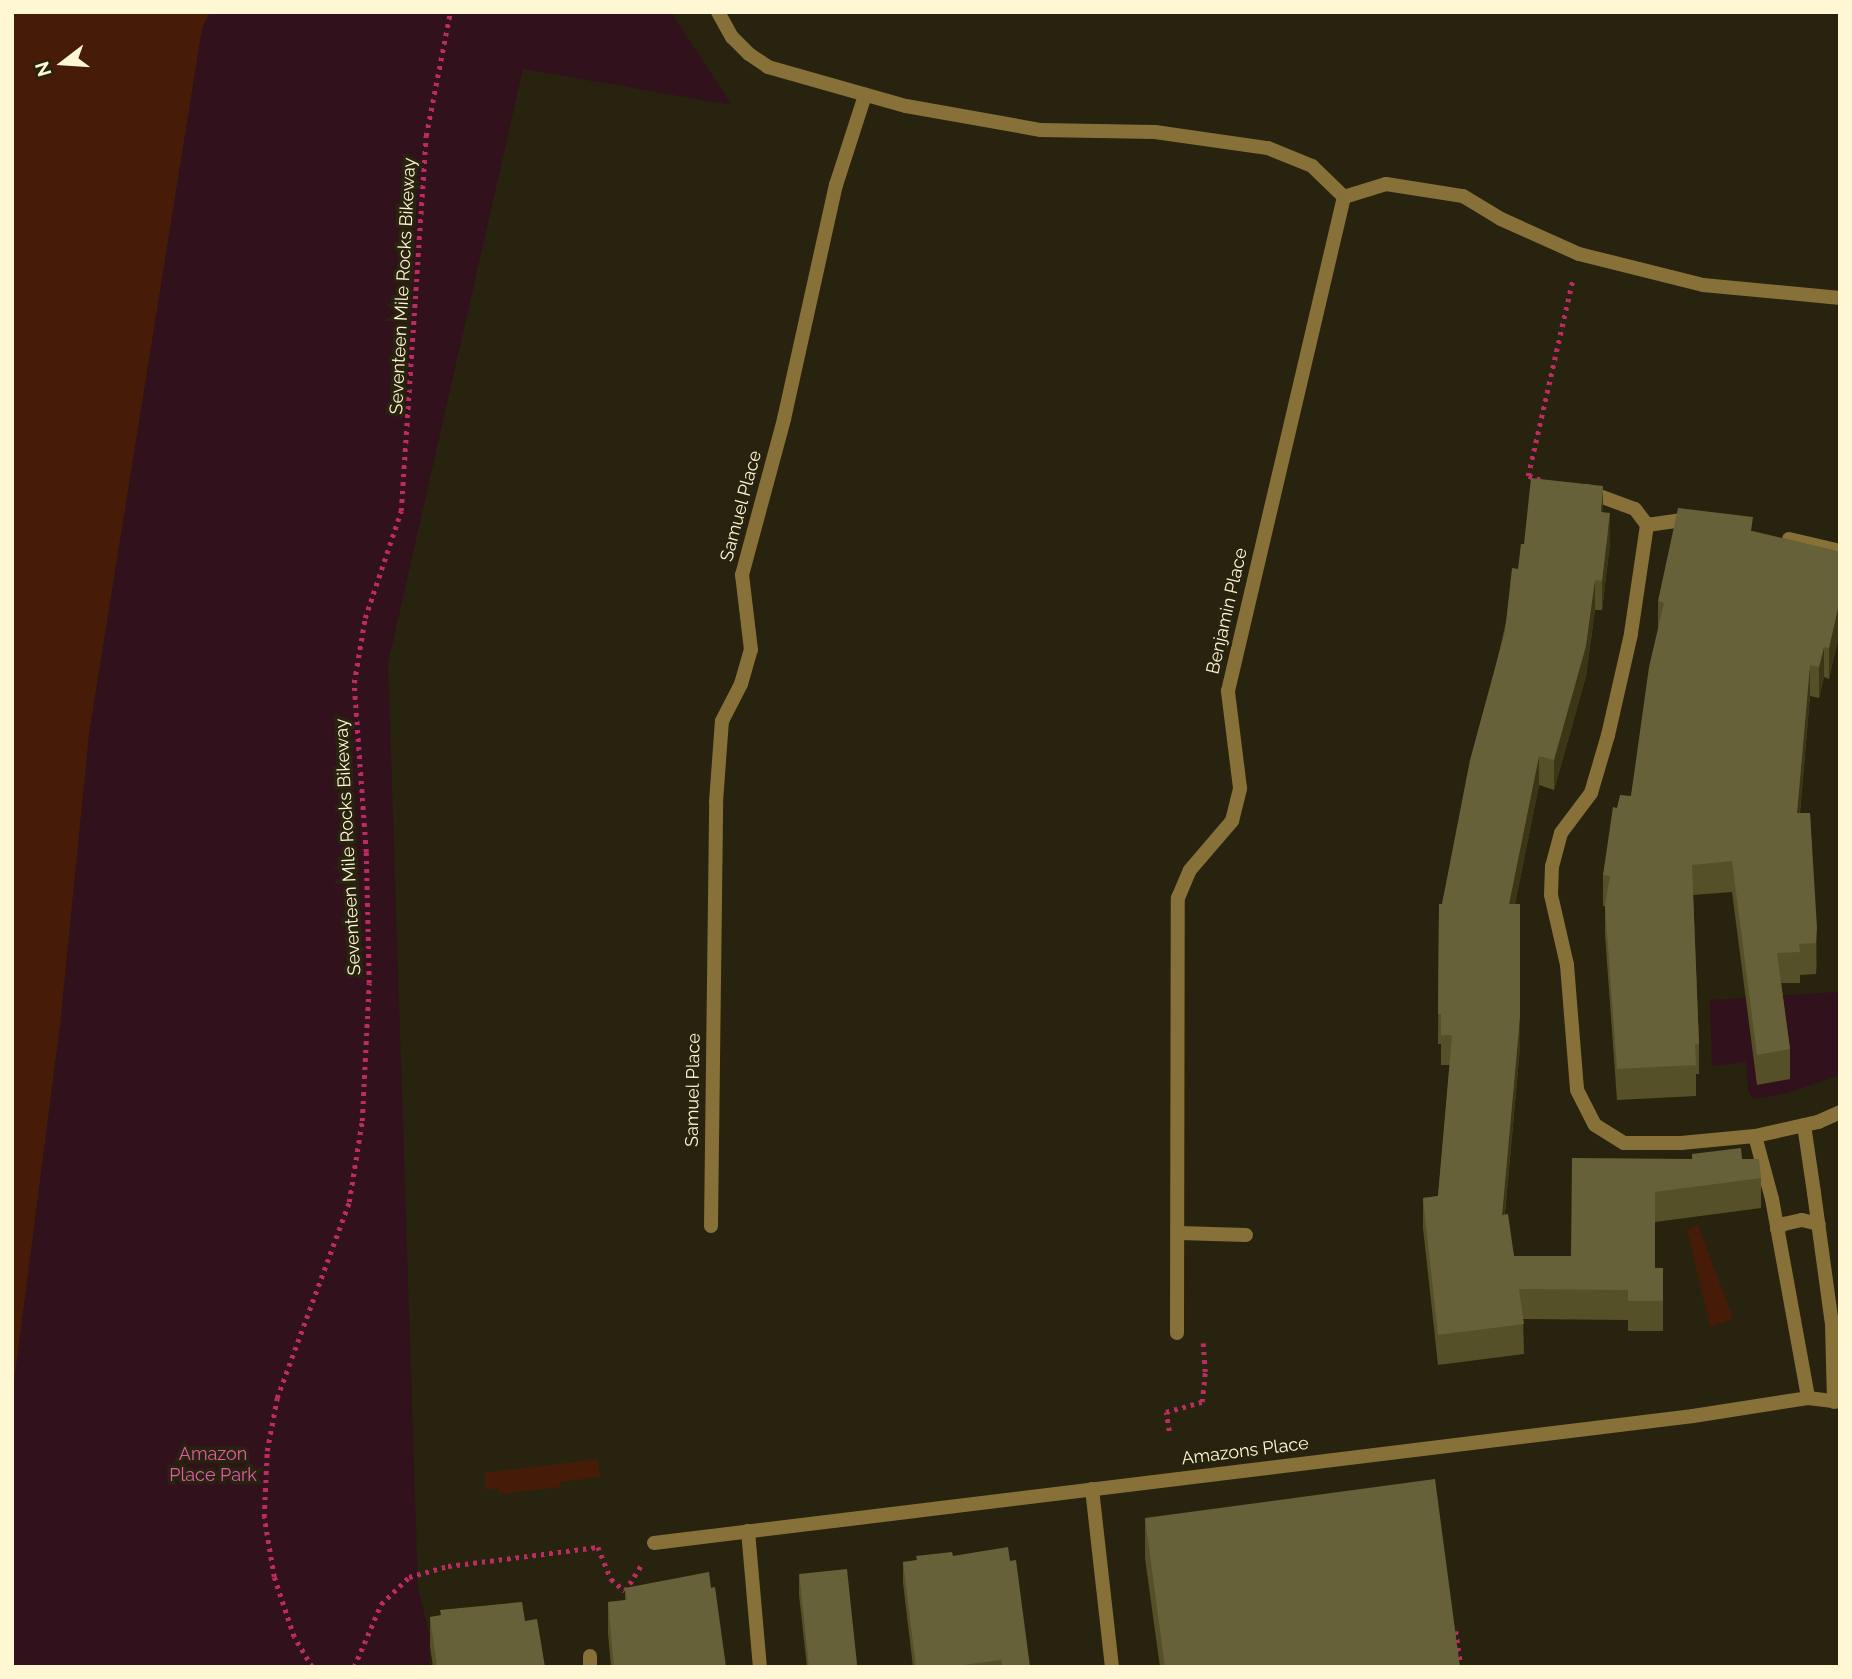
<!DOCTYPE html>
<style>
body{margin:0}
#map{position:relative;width:1852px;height:1679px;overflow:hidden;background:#27230e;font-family:Raleway,sans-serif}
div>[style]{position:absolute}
.green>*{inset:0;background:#31111c}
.water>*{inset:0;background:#461c08}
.path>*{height:4.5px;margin-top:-2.25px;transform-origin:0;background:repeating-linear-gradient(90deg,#bc2b62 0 3.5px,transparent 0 8.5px)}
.lane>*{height:14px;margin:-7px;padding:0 7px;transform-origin:7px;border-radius:7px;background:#877138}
.street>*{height:14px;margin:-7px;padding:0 7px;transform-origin:7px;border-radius:7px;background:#877138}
.wall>*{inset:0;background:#555027}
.shaded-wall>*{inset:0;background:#3b3615}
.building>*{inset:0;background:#67613a;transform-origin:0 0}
span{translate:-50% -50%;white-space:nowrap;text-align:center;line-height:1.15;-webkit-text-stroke:7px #27230e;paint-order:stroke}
.street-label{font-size:18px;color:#fff6d4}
.park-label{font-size:18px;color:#e45ba9}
.frame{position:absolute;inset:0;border:14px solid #fff6d4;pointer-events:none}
.north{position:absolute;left:28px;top:28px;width:70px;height:70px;-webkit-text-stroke:5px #27230e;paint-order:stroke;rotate:253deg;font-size:19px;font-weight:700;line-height:28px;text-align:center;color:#fff6d4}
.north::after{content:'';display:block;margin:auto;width:24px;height:32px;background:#fff6d4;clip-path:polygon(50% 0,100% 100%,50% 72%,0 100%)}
</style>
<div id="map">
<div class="green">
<div style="clip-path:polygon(210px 12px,671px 12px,732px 105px,523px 69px,388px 663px,418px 1588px,430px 1637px,429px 1667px,12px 1667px,12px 1397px,60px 1024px,89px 733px,202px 28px)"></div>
<div style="clip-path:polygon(1839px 992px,1838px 1076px,1784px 1094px,1753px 1099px,1748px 1090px,1746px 1062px,1712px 1066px,1710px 1000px)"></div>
</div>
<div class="water">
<div style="clip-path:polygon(12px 12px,210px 12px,202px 28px,89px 733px,60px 1024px,12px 1397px)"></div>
<div style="clip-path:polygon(1698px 1225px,1733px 1319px,1710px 1327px,1687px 1229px)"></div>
<div style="clip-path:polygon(598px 1459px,600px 1477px,560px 1482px,560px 1487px,499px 1494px,498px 1488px,486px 1490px,484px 1473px)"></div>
</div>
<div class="path">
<div style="left:1540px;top:480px;width:13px;rotate:-162deg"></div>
<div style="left:1528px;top:476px;width:203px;rotate:-77.2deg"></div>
<div style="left:1169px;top:1431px;width:19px;rotate:-99deg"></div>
<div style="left:1166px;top:1412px;width:37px;rotate:-16deg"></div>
<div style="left:1202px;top:1402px;width:30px;rotate:-84deg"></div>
<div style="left:1205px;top:1372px;width:29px;rotate:-94deg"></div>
<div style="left:1452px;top:1632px;width:4px;rotate:-14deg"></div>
<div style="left:1456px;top:1631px;width:36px;rotate:82deg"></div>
<div style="left:312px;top:1667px;width:35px;rotate:-121deg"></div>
<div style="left:294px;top:1637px;width:63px;rotate:-108.4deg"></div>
<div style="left:274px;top:1577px;width:61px;rotate:-99.5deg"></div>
<div style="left:264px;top:1517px;width:66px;rotate:-87.4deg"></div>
<div style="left:267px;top:1451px;width:54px;rotate:-79.3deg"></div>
<div style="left:277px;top:1398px;width:209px;rotate:-69.8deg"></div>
<div style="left:349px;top:1202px;width:82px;rotate:-80.9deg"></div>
<div style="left:362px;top:1121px;width:138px;rotate:-87.1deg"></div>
<div style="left:369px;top:983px;width:131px;rotate:-91.3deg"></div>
<div style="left:366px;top:852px;width:169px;rotate:-94.1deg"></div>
<div style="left:354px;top:683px;width:66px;rotate:-80.4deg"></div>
<div style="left:365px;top:618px;width:113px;rotate:-71.4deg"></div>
<div style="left:401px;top:511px;width:376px;rotate:-86.2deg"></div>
<div style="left:426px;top:136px;width:126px;rotate:-79deg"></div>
<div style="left:354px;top:1667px;width:69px;rotate:-66.8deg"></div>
<div style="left:381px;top:1604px;width:39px;rotate:-44deg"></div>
<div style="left:409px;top:1577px;width:41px;rotate:-15.8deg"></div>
<div style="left:448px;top:1566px;width:151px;rotate:-7.2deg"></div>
<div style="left:598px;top:1547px;width:35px;rotate:68deg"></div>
<div style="left:611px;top:1579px;width:18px;rotate:41deg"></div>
<div style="left:625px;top:1591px;width:31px;rotate:-58deg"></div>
</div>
<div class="lane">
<div style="left:1814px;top:1193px;width:132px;rotate:82.2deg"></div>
<div style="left:1832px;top:1324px;width:78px;rotate:88.5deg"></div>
<div style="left:1772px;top:1199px;width:202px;rotate:79.7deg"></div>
<div style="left:1777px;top:1229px;width:9px;rotate:-36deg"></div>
<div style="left:1784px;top:1224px;width:18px;rotate:-13deg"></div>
<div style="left:1802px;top:1220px;width:17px;rotate:13deg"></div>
<div style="left:1179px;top:1233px;width:67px;rotate:1.7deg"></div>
<div style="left:1092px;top:1489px;width:179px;rotate:83.6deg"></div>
</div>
<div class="street">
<div style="left:718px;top:12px;width:29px;rotate:61deg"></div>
<div style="left:732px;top:37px;width:24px;rotate:45deg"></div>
<div style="left:749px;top:54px;width:23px;rotate:34deg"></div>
<div style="left:768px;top:67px;width:143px;rotate:15.8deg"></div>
<div style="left:906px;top:106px;width:137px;rotate:10.1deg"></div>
<div style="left:1041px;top:130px;width:114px;rotate:1deg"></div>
<div style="left:1155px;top:132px;width:114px;rotate:8.1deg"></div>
<div style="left:1268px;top:148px;width:48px;rotate:22.2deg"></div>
<div style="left:1312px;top:166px;width:45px;rotate:44.1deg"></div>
<div style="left:1344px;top:197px;width:44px;rotate:-17.2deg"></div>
<div style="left:1386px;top:184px;width:78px;rotate:8.9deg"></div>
<div style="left:1463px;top:196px;width:44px;rotate:31.2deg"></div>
<div style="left:1501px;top:219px;width:85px;rotate:24.2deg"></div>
<div style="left:1579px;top:254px;width:128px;rotate:14deg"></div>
<div style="left:1703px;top:285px;width:138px;rotate:5.4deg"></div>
<div style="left:1586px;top:491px;width:52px;rotate:20.2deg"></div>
<div style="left:1635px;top:509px;width:20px;rotate:53deg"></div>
<div style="left:1647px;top:525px;width:34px;rotate:-8deg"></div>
<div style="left:1681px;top:520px;width:12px;rotate:9deg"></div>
<div style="left:1647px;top:525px;width:110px;rotate:98.4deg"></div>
<div style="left:1631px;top:634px;width:104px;rotate:102.8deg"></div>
<div style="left:1608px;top:735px;width:60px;rotate:106.3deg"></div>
<div style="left:1591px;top:793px;width:50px;rotate:126.9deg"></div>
<div style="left:1561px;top:833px;width:34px;rotate:105deg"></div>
<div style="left:1552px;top:866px;width:29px;rotate:92deg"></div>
<div style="left:1551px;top:895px;width:72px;rotate:77.1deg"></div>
<div style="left:1567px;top:965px;width:125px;rotate:85.4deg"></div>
<div style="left:1577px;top:1090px;width:39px;rotate:63deg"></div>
<div style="left:1595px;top:1125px;width:34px;rotate:32deg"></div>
<div style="left:1624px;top:1143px;width:57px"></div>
<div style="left:1681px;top:1143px;width:74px;rotate:-5.4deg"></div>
<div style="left:1755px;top:1136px;width:65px;rotate:-12.5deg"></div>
<div style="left:1818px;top:1122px;width:24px;rotate:-24deg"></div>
<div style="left:1789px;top:539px;width:52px;rotate:13.2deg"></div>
<div style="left:1804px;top:1125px;width:69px;rotate:81.6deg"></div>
<div style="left:1755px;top:1136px;width:65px;rotate:74.9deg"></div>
<div style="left:711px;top:1226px;width:424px;rotate:-89.3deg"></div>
<div style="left:716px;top:802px;width:81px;rotate:-85.8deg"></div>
<div style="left:722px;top:721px;width:42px;rotate:-62.8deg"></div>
<div style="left:741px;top:684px;width:35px;rotate:-74deg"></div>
<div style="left:751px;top:650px;width:76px;rotate:-96.8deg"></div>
<div style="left:742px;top:575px;width:162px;rotate:-74.9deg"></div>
<div style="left:784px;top:419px;width:240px;rotate:-77.5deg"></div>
<div style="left:836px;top:185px;width:95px;rotate:-72.1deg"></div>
<div style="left:1177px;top:1333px;width:435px;rotate:-89.9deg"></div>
<div style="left:1178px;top:898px;width:30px;rotate:-67deg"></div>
<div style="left:1190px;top:870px;width:65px;rotate:-49.4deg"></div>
<div style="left:1232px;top:821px;width:34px;rotate:-76deg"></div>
<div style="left:1240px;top:788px;width:98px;rotate:-97.1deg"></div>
<div style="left:1228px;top:691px;width:507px;rotate:-76.79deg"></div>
<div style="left:748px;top:1531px;width:137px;rotate:85deg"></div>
<div style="left:654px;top:1543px;width:1047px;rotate:-6.97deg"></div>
<div style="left:1693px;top:1416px;width:116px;rotate:-8.9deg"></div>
<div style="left:1808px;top:1398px;width:32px;rotate:7deg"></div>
<div style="left:590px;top:1656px;width:11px;rotate:90deg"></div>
</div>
<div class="wall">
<div style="clip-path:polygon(1603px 513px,1610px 543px,1602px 610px,1595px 610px,1586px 676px,1554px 790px,1539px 785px,1515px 904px,1520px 1047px,1505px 1214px,1514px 1256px,1571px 1256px,1692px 1159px,1692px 1154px,1742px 1159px,1761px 1178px,1761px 1208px,1655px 1222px,1655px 1268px,1663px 1268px,1663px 1331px,1628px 1331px,1628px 1320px,1523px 1319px,1524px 1354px,1438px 1365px,1423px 1228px,1423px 1198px,1438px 1196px,1450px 1065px,1441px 1065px,1441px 1044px,1438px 1044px,1439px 904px,1442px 904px,1518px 569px)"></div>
<div style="clip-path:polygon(1753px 531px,1840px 552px,1840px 630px,1829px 679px,1824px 677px,1819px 698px,1810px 696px,1800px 813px,1810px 813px,1817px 959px,1816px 974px,1800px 975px,1800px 983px,1781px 983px,1790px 1049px,1790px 1079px,1757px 1085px,1732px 892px,1693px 895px,1699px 1044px,1699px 1074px,1696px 1074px,1696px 1096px,1617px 1100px,1605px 935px,1605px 906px,1603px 906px,1603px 875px,1617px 808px,1631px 796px,1658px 630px,1658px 601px)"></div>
<div style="clip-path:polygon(1145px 1518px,1460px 1667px,1160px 1667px,1145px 1558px)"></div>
<div style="clip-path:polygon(953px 1556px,1010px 1561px,1030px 1667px,913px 1667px,903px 1583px,903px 1562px)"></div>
<div style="clip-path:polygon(799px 1574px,858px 1667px,807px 1667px,799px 1595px)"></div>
<div style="clip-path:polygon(625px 1588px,711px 1588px,726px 1667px,611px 1667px,608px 1633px,608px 1602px,625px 1600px)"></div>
<div style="clip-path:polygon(430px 1617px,525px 1621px,545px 1667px,433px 1667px,430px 1646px)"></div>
</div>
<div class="shaded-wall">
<div style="clip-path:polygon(1603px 486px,1603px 516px,1601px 512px)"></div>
<div style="clip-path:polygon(1610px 513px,1610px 543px,1602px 610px,1602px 581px)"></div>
<div style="clip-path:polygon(1595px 580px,1595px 610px,1586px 676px,1554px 790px,1554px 760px)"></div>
<div style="clip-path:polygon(1840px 599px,1840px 630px,1829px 679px,1829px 648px)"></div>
<div style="clip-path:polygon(1824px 647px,1824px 677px,1819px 698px,1819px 667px)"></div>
<div style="clip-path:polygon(1810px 665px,1810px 696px,1797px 844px,1797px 813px)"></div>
<div style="clip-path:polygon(1539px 756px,1539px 785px,1509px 934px,1509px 904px)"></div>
<div style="clip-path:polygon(1817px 928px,1817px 959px,1816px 974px,1816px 943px)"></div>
<div style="clip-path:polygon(1520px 1017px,1520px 1047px,1502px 1244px,1502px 1215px)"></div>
</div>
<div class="building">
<div style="clip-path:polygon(1531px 478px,1603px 486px,1601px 512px,1610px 513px,1602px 581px,1595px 580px,1586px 646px,1554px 760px,1539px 756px,1509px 904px,1520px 904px,1520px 1017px,1502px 1215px,1508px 1214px,1514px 1256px,1571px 1256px,1572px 1158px,1693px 1159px,1692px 1154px,1741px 1148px,1742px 1159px,1759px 1159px,1761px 1178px,1655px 1192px,1655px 1268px,1663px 1268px,1663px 1301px,1628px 1301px,1628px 1290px,1519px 1289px,1524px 1324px,1438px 1335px,1423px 1198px,1438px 1196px,1452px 1035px,1441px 1035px,1441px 1014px,1438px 1014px,1439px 904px,1442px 904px,1470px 760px,1505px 631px,1512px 568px,1518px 569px,1521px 544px,1524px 544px)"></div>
<div style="clip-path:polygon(1678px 508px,1753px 517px,1751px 531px,1840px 552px,1839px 572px,1840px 572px,1840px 599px,1829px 648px,1824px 647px,1819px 667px,1810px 665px,1797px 813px,1810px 813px,1817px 928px,1816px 943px,1799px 944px,1800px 952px,1777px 953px,1790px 1049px,1757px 1055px,1732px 861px,1692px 865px,1699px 1044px,1695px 1044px,1696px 1065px,1617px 1069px,1605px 905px,1610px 876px,1603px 875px,1613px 807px,1617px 808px,1620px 795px,1631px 796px,1649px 667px,1664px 603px,1658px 601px)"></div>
<div style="clip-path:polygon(1435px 1479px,1460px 1667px,1165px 1667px,1145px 1518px)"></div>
<div style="clip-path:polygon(1008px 1547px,1010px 1561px,1016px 1560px,1030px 1667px,1003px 1667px,1001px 1660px,948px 1667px,916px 1667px,903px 1562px,917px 1560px,916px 1556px,952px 1552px,953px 1556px)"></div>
<div style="left:847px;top:1569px;width:99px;height:48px;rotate:84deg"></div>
<div style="clip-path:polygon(709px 1572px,711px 1588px,715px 1587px,726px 1667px,614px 1667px,608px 1602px,627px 1600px,625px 1588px)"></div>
<div style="clip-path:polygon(522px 1602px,525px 1621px,537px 1619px,545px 1667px,437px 1667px,430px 1617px,441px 1615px,440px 1610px)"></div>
</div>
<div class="street-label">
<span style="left:403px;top:286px;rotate:-87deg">Seventeen Mile Rocks Bikeway</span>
<span style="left:741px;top:506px;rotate:-75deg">Samuel Place</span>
<span style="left:1227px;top:611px;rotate:-77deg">Benjamin Place</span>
<span style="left:348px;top:847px;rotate:-93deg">Seventeen Mile Rocks Bikeway</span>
<span style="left:693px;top:1090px;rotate:-89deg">Samuel Place</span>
<span style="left:1245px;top:1451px;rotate:-7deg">Amazons Place</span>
</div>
<div class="park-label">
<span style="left:213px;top:1465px">Amazon<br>Place Park</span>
</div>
<div class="frame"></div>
<div class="north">N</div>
</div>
